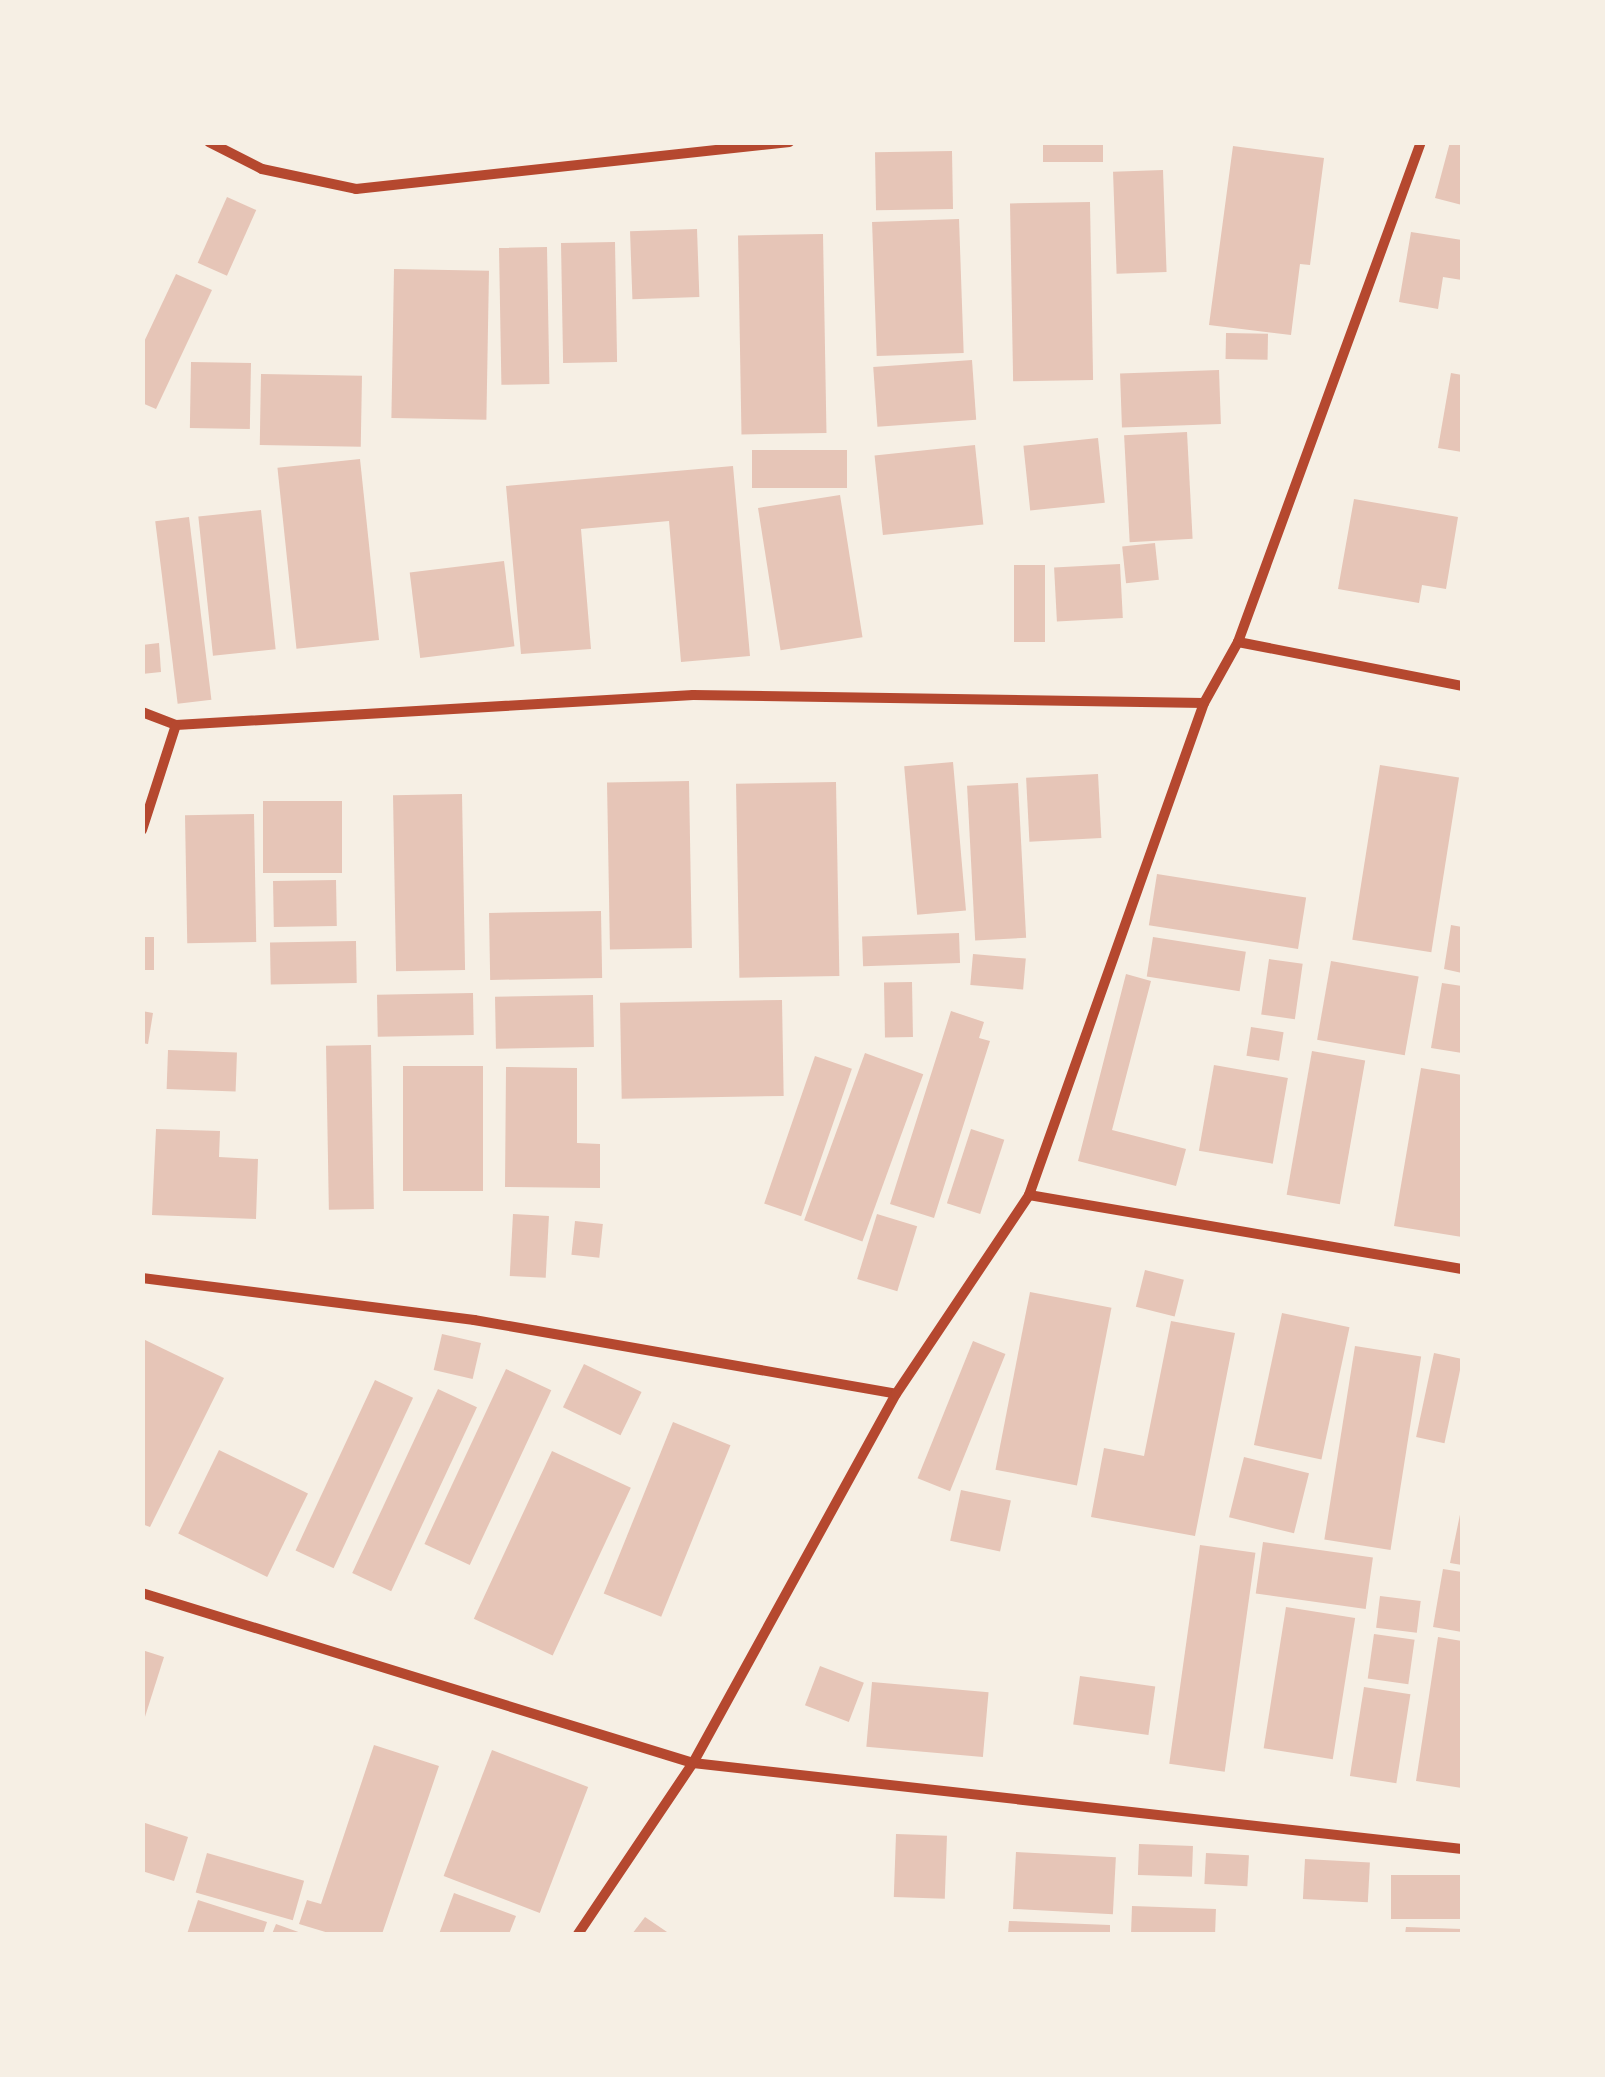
<!DOCTYPE html>
<style>
body{margin:0}
#map{position:relative;width:1605px;height:2077px;overflow:hidden;background:#f6efe4;font-family:Poppins,sans-serif}
div>[style]{position:absolute}
.building>*{inset:0;background:#e6c5b7;transform-origin:0 0}
.minor>*{height:10px;margin:-5px;padding:0 5px;transform-origin:5px;border-radius:5px;background:#b5482f}
span{translate:-50% -50%;white-space:nowrap;text-align:center;line-height:1.15;-webkit-text-stroke:8px #f6efe4;paint-order:stroke}
.frame{position:absolute;inset:0;border:145px solid #f6efe4;pointer-events:none}
</style>
<div id="map">
<div class="building">
<div style="left:1043px;top:142px;width:60px;height:20px"></div>
<div style="clip-path:polygon(1450px 142px,1462px 142px,1462px 205px,1435px 198px)"></div>
<div style="clip-path:polygon(1233px 146px,1324px 158px,1310px 265px,1300px 264px,1291px 335px,1209px 325px)"></div>
<div style="left:952px;top:151px;width:58px;height:77px;rotate:89deg"></div>
<div style="left:1163px;top:170px;width:102px;height:50px;rotate:88deg"></div>
<div style="left:227px;top:197px;width:32px;height:72px;rotate:24deg"></div>
<div style="left:1090px;top:202px;width:178px;height:80px;rotate:89deg"></div>
<div style="left:959px;top:219px;width:134px;height:87px;rotate:88deg"></div>
<div style="left:697px;top:229px;width:68px;height:67px;rotate:88deg"></div>
<div style="clip-path:polygon(1411px 232px,1462px 240px,1462px 280px,1443px 277px,1438px 309px,1399px 302px)"></div>
<div style="left:823px;top:234px;width:199px;height:85px;rotate:89deg"></div>
<div style="left:615px;top:242px;width:120px;height:54px;rotate:89deg"></div>
<div style="left:547px;top:247px;width:137px;height:48px;rotate:89deg"></div>
<div style="left:394px;top:269px;width:95px;height:149px;rotate:1deg"></div>
<div style="clip-path:polygon(176px 274px,212px 290px,156px 409px,142px 403px,142px 346px)"></div>
<div style="left:1226px;top:333px;width:42px;height:26px;rotate:1deg"></div>
<div style="left:972px;top:360px;width:60px;height:99px;rotate:86deg"></div>
<div style="left:191px;top:362px;width:60px;height:66px;rotate:1deg"></div>
<div style="left:1219px;top:370px;width:54px;height:99px;rotate:88deg"></div>
<div style="clip-path:polygon(1451px 373px,1462px 375px,1462px 452px,1438px 448px)"></div>
<div style="left:261px;top:374px;width:101px;height:71px;rotate:1deg"></div>
<div style="left:1187px;top:432px;width:107px;height:63px;rotate:87deg"></div>
<div style="left:1098px;top:438px;width:65px;height:75px;rotate:84deg"></div>
<div style="left:975px;top:445px;width:80px;height:101px;rotate:84deg"></div>
<div style="left:847px;top:450px;width:38px;height:95px;rotate:90deg"></div>
<div style="left:360px;top:459px;width:182px;height:83px;rotate:84deg"></div>
<div style="clip-path:polygon(733px 466px,750px 656px,681px 662px,669px 521px,581px 529px,591px 649px,521px 654px,506px 486px)"></div>
<div style="left:840px;top:495px;width:144px;height:83px;rotate:81deg"></div>
<div style="clip-path:polygon(1354px 499px,1458px 517px,1446px 589px,1422px 585px,1419px 603px,1338px 589px)"></div>
<div style="left:261px;top:510px;width:140px;height:63px;rotate:84deg"></div>
<div style="left:189px;top:517px;width:184px;height:34px;rotate:83deg"></div>
<div style="left:1155px;top:543px;width:37px;height:33px;rotate:84deg"></div>
<div style="left:504px;top:561px;width:86px;height:95px;rotate:83deg"></div>
<div style="left:1120px;top:564px;width:54px;height:66px;rotate:87deg"></div>
<div style="left:1014px;top:565px;width:31px;height:77px"></div>
<div style="clip-path:polygon(159px 643px,161px 672px,142px 674px,142px 645px)"></div>
<div style="left:953px;top:762px;width:149px;height:49px;rotate:85deg"></div>
<div style="left:1380px;top:765px;width:80px;height:177px;rotate:9deg"></div>
<div style="left:1098px;top:774px;width:64px;height:72px;rotate:87deg"></div>
<div style="left:689px;top:781px;width:167px;height:82px;rotate:89deg"></div>
<div style="left:836px;top:782px;width:194px;height:100px;rotate:89deg"></div>
<div style="left:1018px;top:783px;width:155px;height:51px;rotate:87deg"></div>
<div style="left:462px;top:794px;width:176px;height:69px;rotate:89deg"></div>
<div style="left:342px;top:801px;width:72px;height:79px;rotate:90deg"></div>
<div style="left:254px;top:814px;width:128px;height:69px;rotate:89deg"></div>
<div style="left:1157px;top:874px;width:151px;height:52px;rotate:9deg"></div>
<div style="left:336px;top:880px;width:46px;height:63px;rotate:89deg"></div>
<div style="left:601px;top:911px;width:67px;height:112px;rotate:89deg"></div>
<div style="clip-path:polygon(1451px 925px,1462px 927px,1462px 973px,1444px 969px)"></div>
<div style="left:959px;top:933px;width:30px;height:97px;rotate:88deg"></div>
<div style="left:154px;top:937px;width:33px;height:12px;rotate:90deg"></div>
<div style="left:1153px;top:937px;width:94px;height:40px;rotate:9deg"></div>
<div style="left:356px;top:941px;width:42px;height:86px;rotate:89deg"></div>
<div style="left:973px;top:954px;width:53px;height:31px;rotate:5deg"></div>
<div style="left:1269px;top:959px;width:34px;height:56px;rotate:8deg"></div>
<div style="left:1331px;top:961px;width:89px;height:80px;rotate:10deg"></div>
<div style="clip-path:polygon(1126px 974px,1151px 981px,1112px 1130px,1186px 1149px,1176px 1186px,1078px 1161px)"></div>
<div style="left:912px;top:982px;width:55px;height:28px;rotate:89deg"></div>
<div style="clip-path:polygon(1442px 983px,1462px 986px,1462px 1053px,1431px 1048px)"></div>
<div style="left:473px;top:993px;width:42px;height:96px;rotate:89deg"></div>
<div style="left:593px;top:995px;width:52px;height:98px;rotate:89deg"></div>
<div style="left:782px;top:1000px;width:96px;height:162px;rotate:89deg"></div>
<div style="clip-path:polygon(142px 1011px,153px 1013px,148px 1044px,142px 1043px)"></div>
<div style="clip-path:polygon(951px 1011px,984px 1022px,979px 1038px,990px 1041px,934px 1218px,890px 1204px)"></div>
<div style="left:1251px;top:1027px;width:33px;height:29px;rotate:9deg"></div>
<div style="left:371px;top:1045px;width:164px;height:45px;rotate:89deg"></div>
<div style="left:168px;top:1050px;width:69px;height:39px;rotate:2deg"></div>
<div style="left:1312px;top:1051px;width:54px;height:146px;rotate:10deg"></div>
<div style="left:865px;top:1053px;width:62px;height:178px;rotate:20deg"></div>
<div style="left:815px;top:1056px;width:39px;height:156px;rotate:19deg"></div>
<div style="left:1214px;top:1065px;width:75px;height:87px;rotate:10deg"></div>
<div style="left:403px;top:1066px;width:80px;height:125px"></div>
<div style="clip-path:polygon(506px 1067px,577px 1068px,577px 1143px,600px 1144px,600px 1188px,505px 1187px)"></div>
<div style="clip-path:polygon(1421px 1068px,1462px 1075px,1462px 1237px,1394px 1226px)"></div>
<div style="clip-path:polygon(156px 1129px,220px 1131px,219px 1157px,258px 1159px,256px 1219px,152px 1215px)"></div>
<div style="left:971px;top:1129px;width:35px;height:78px;rotate:18deg"></div>
<div style="left:513px;top:1214px;width:36px;height:62px;rotate:3deg"></div>
<div style="left:877px;top:1214px;width:42px;height:68px;rotate:17deg"></div>
<div style="left:575px;top:1221px;width:28px;height:34px;rotate:6deg"></div>
<div style="left:1145px;top:1270px;width:40px;height:38px;rotate:14deg"></div>
<div style="left:1030px;top:1292px;width:83px;height:181px;rotate:11deg"></div>
<div style="left:1282px;top:1313px;width:69px;height:135px;rotate:12deg"></div>
<div style="clip-path:polygon(1171px 1321px,1235px 1333px,1195px 1536px,1091px 1517px,1104px 1448px,1144px 1456px)"></div>
<div style="left:442px;top:1334px;width:40px;height:37px;rotate:13deg"></div>
<div style="clip-path:polygon(143px 1339px,224px 1378px,150px 1527px,142px 1524px)"></div>
<div style="left:973px;top:1341px;width:35px;height:148px;rotate:22deg"></div>
<div style="left:1355px;top:1346px;width:67px;height:196px;rotate:9deg"></div>
<div style="left:1434px;top:1353px;width:29px;height:86px;rotate:12deg"></div>
<div style="left:584px;top:1364px;width:64px;height:48px;rotate:26deg"></div>
<div style="left:506px;top:1369px;width:50px;height:193px;rotate:25deg"></div>
<div style="left:375px;top:1380px;width:42px;height:188px;rotate:25deg"></div>
<div style="left:438px;top:1389px;width:43px;height:203px;rotate:25deg"></div>
<div style="left:673px;top:1422px;width:62px;height:185px;rotate:22deg"></div>
<div style="left:219px;top:1450px;width:99px;height:93px;rotate:26deg"></div>
<div style="left:552px;top:1451px;width:87px;height:185px;rotate:25deg"></div>
<div style="left:1244px;top:1457px;width:67px;height:62px;rotate:14deg"></div>
<div style="left:961px;top:1490px;width:51px;height:52px;rotate:12deg"></div>
<div style="clip-path:polygon(1462px 1505px,1462px 1565px,1450px 1563px)"></div>
<div style="left:1263px;top:1542px;width:111px;height:52px;rotate:8deg"></div>
<div style="left:1200px;top:1545px;width:56px;height:221px;rotate:8deg"></div>
<div style="clip-path:polygon(1443px 1569px,1462px 1572px,1462px 1632px,1433px 1627px)"></div>
<div style="left:1380px;top:1596px;width:41px;height:32px;rotate:7deg"></div>
<div style="left:1286px;top:1607px;width:70px;height:143px;rotate:9deg"></div>
<div style="left:1374px;top:1634px;width:41px;height:45px;rotate:8deg"></div>
<div style="clip-path:polygon(1438px 1637px,1462px 1641px,1462px 1788px,1416px 1781px)"></div>
<div style="clip-path:polygon(142px 1650px,164px 1657px,143px 1723px,142px 1722px)"></div>
<div style="left:820px;top:1666px;width:47px;height:42px;rotate:21deg"></div>
<div style="left:1080px;top:1676px;width:76px;height:49px;rotate:8deg"></div>
<div style="left:872px;top:1682px;width:117px;height:65px;rotate:5deg"></div>
<div style="left:1364px;top:1687px;width:47px;height:90px;rotate:9deg"></div>
<div style="clip-path:polygon(374px 1745px,439px 1766px,382px 1934px,332px 1934px,299px 1924px,307px 1900px,321px 1904px)"></div>
<div style="left:492px;top:1750px;width:103px;height:135px;rotate:21deg"></div>
<div style="clip-path:polygon(142px 1822px,188px 1837px,174px 1881px,142px 1871px)"></div>
<div style="left:896px;top:1834px;width:51px;height:63px;rotate:2deg"></div>
<div style="left:1139px;top:1844px;width:54px;height:31px;rotate:2deg"></div>
<div style="left:1016px;top:1852px;width:100px;height:57px;rotate:3deg"></div>
<div style="left:207px;top:1853px;width:101px;height:41px;rotate:16deg"></div>
<div style="left:1206px;top:1853px;width:43px;height:31px;rotate:3deg"></div>
<div style="left:1305px;top:1859px;width:65px;height:40px;rotate:3deg"></div>
<div style="left:1391px;top:1875px;width:71px;height:44px"></div>
<div style="clip-path:polygon(454px 1893px,516px 1916px,509px 1934px,439px 1934px)"></div>
<div style="clip-path:polygon(198px 1900px,267px 1922px,263px 1934px,187px 1934px)"></div>
<div style="left:1132px;top:1906px;width:84px;height:28px;rotate:2deg"></div>
<div style="clip-path:polygon(645px 1917px,670px 1934px,632px 1934px)"></div>
<div style="clip-path:polygon(1009px 1921px,1110px 1925px,1110px 1934px,1008px 1934px)"></div>
<div style="clip-path:polygon(276px 1924px,304px 1934px,272px 1934px)"></div>
<div style="clip-path:polygon(1406px 1927px,1462px 1929px,1462px 1934px,1405px 1934px)"></div>
</div>
<div class="minor">
<div style="left:209px;top:142px;width:59px;rotate:27deg"></div>
<div style="left:262px;top:169px;width:96px;rotate:12deg"></div>
<div style="left:356px;top:189px;width:436px;rotate:-6.2deg"></div>
<div style="left:1238px;top:642px;width:228px;rotate:11.1deg"></div>
<div style="left:142px;top:712px;width:36px;rotate:21deg"></div>
<div style="left:176px;top:725px;width:518px;rotate:-3.32deg"></div>
<div style="left:693px;top:695px;width:511px;rotate:0.9deg"></div>
<div style="left:142px;top:830px;width:110px;rotate:-72.1deg"></div>
<div style="left:1029px;top:1195px;width:439px;rotate:9.7deg"></div>
<div style="left:142px;top:1278px;width:335px;rotate:7.2deg"></div>
<div style="left:474px;top:1320px;width:428px;rotate:9.9deg"></div>
<div style="left:142px;top:1593px;width:577px;rotate:17.15deg"></div>
<div style="left:693px;top:1763px;width:774px;rotate:6.38deg"></div>
<div style="left:578px;top:1934px;width:206px;rotate:-56.1deg"></div>
<div style="left:693px;top:1763px;width:421px;rotate:-61.2deg"></div>
<div style="left:896px;top:1394px;width:239px;rotate:-56.2deg"></div>
<div style="left:1029px;top:1195px;width:522px;rotate:-70.42deg"></div>
<div style="left:1204px;top:703px;width:70px;rotate:-60.9deg"></div>
<div style="left:1238px;top:642px;width:532px;rotate:-69.9deg"></div>
</div>
<div class="frame"></div>
</div>
